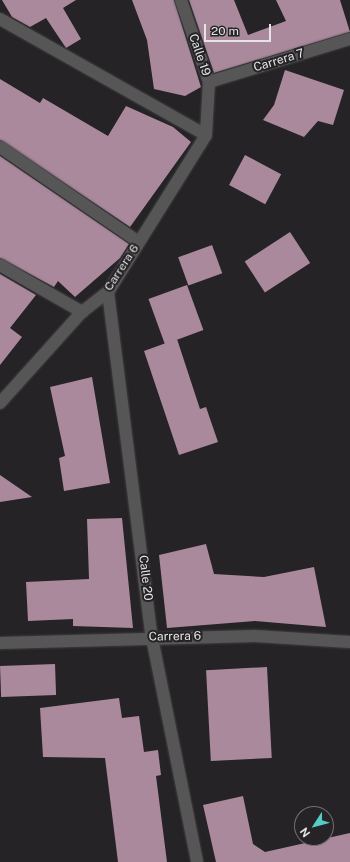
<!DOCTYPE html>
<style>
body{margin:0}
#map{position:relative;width:350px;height:862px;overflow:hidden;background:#252325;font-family:"Public Sans",sans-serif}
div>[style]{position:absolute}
.building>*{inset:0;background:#aa899d;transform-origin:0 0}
.roads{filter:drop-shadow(0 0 1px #403e40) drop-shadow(0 0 1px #403e40)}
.minor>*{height:12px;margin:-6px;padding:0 6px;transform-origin:6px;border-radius:6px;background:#575656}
span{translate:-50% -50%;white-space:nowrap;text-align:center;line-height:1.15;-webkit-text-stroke:4px #252325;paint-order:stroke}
.street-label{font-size:12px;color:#e5e4e5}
.north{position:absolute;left:294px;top:806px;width:40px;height:40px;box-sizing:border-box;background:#252325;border:1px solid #727072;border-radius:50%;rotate:234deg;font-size:11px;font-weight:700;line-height:16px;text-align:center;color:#e5e4e5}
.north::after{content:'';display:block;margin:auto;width:14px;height:18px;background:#54cdc7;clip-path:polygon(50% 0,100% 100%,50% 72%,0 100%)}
.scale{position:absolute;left:204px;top:24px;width:67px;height:18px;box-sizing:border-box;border:2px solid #e5e4e5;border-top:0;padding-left:5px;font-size:12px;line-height:14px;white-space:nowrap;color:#e5e4e5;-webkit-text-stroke:3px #252325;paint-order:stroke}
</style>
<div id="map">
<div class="building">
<div style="clip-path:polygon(2px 0,76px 0,63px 8px,81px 39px,66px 48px,46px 18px,30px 27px,12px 17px)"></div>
<div style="clip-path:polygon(132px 0,174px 0,201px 87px,185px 96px,154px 89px,147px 40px)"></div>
<div style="clip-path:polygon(189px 0,234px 0,248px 35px,286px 21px,276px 0,340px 0,350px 32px,214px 73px)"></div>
<div style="clip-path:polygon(285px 70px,344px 90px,333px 125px,318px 121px,304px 137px,263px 120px,274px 105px)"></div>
<div style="clip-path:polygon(0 79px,40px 103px,43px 98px,108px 136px,126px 106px,173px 127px,191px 142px,130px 227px,0 140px)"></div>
<div style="left:245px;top:155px;width:41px;height:34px;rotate:28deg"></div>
<div style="clip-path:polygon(0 156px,129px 244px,120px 258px,75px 297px,58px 281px,54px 287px,0 258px)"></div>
<div style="left:290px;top:232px;width:37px;height:54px;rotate:57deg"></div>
<div style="left:212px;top:245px;width:30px;height:36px;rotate:70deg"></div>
<div style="clip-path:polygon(0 274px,36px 295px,10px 328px,22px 337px,0 365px)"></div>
<div style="left:187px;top:285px;width:48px;height:41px;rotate:70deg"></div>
<div style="clip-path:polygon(177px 339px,200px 409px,206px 407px,218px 442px,179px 455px,144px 351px)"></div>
<div style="clip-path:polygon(92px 377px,110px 483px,64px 491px,59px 458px,65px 456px,50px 387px)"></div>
<div style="clip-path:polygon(0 475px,32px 497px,0 502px)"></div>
<div style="clip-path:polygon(122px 518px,133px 628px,73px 626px,73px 619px,28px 621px,26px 582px,89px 579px,87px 519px)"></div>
<div style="clip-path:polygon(206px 544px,214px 574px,264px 577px,314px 567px,326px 627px,255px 621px,167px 628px,159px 555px)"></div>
<div style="left:55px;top:664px;width:31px;height:55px;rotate:88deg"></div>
<div style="left:267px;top:667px;width:91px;height:61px;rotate:87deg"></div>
<div style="clip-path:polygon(119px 698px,122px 718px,139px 716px,144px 752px,158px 750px,161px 775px,156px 776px,167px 862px,118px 862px,105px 758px,43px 757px,40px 708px)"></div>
<div style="clip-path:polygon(243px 796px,253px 844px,265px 852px,350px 833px,350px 862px,216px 862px,203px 805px)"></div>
</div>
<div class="roads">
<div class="minor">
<div style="left:0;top:19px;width:236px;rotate:29.4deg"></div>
<div style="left:209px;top:82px;width:147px;rotate:-17deg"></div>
<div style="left:0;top:147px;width:168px;rotate:34.4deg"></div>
<div style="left:0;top:265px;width:95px;rotate:29.8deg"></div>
<div style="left:108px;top:292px;width:349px;rotate:82.8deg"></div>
<div style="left:152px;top:638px;width:228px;rotate:78.6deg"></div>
<div style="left:0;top:403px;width:122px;rotate:-48deg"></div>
<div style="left:82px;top:312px;width:33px;rotate:-38deg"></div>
<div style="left:108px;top:292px;width:185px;rotate:-58deg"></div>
<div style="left:206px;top:135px;width:53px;rotate:-86.8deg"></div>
<div style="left:209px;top:82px;width:87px;rotate:-108.9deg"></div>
<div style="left:0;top:643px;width:255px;rotate:-1.6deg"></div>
<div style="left:255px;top:636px;width:95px;rotate:3.6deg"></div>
</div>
</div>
<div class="street-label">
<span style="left:199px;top:55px;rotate:71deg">Calle 19</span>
<span style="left:279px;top:61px;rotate:-17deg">Carrera 7</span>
<span style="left:122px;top:268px;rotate:-57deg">Carrera 6</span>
<span style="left:145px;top:578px;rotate:83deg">Calle 20</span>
<span style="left:175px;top:637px;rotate:-1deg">Carrera 6</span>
</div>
<div class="north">N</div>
<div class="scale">20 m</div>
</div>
